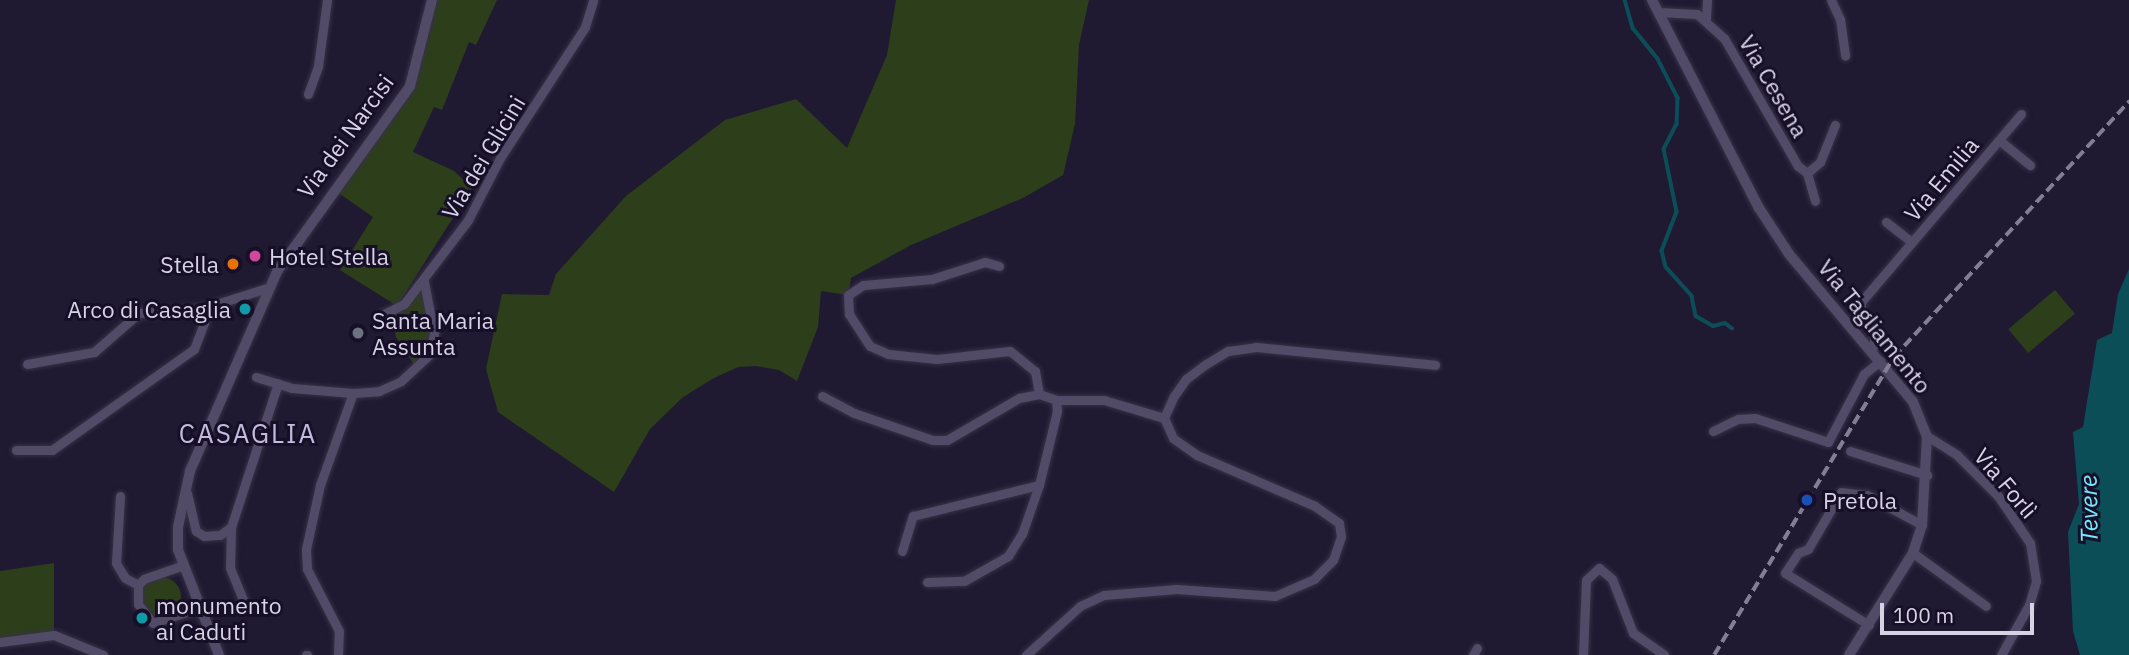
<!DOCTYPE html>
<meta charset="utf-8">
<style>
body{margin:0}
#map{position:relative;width:2129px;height:655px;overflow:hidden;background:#201932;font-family:"IBM Plex Sans",sans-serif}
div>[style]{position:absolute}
.green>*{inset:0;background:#2d3f1a;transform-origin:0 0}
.round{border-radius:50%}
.water>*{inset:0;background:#0c4e57}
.stream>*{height:3.5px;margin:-1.75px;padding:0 1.75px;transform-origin:1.75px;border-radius:1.75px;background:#0c4e57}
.roads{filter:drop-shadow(0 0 2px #373246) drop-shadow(0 0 2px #373246)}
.minor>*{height:9px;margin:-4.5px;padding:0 4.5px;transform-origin:4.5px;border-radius:4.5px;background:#524b68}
.tertiary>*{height:10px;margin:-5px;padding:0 5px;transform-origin:5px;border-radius:5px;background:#524b68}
.rail>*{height:3.5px;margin-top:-1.75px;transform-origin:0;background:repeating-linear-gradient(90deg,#847e94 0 10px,transparent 0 15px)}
.dots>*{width:19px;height:19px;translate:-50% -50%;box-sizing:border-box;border:4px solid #170f28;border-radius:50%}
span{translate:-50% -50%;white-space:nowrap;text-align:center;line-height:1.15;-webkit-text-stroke:6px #170f28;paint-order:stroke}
.street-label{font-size:23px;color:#d7d3e5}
.poi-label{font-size:23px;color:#d7d3e5}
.left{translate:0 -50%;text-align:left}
.right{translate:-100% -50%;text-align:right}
.water-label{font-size:24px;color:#75e9fc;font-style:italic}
.quarter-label{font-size:26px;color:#c3bbdd;letter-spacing:2px}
.scale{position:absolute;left:1880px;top:603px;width:154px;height:32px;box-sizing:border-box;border:4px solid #d7d3e5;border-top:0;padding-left:9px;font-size:21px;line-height:24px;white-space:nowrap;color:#d7d3e5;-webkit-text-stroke:5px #170f28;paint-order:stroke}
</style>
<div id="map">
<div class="green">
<div style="clip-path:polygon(432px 0,497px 0,476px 45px,469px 42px,442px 110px,434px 107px,413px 152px,454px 171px,472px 188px,397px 306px,340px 270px,373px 217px,337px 192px,410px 86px)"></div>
<div style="clip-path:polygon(896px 0,1089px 0,1079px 45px,1075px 124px,1063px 175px,1023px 198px,911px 245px,851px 278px,848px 295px,821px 291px,818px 327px,797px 381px,779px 370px,756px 366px,738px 367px,712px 379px,682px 398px,650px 429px,614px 492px,498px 412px,486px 369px,502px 294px,549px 295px,556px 274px,626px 196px,725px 120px,796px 99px,847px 148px,887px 55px)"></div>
<div style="clip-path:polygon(424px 282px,429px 305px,430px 354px,417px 369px,396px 337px,391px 314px)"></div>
<div style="left:2055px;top:290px;width:31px;height:61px;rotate:50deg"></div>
<div style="clip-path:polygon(54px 563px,54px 635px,0 642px,0 571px)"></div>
<div class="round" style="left:141px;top:577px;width:40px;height:40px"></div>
</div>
<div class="water">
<div style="clip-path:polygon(2129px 269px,2129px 655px,2080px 655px,2073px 631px,2068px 532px,2079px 504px,2073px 432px,2083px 427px,2097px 340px,2112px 333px,2118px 294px)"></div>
</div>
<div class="stream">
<div style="left:1625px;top:0;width:29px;rotate:74deg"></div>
<div style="left:1633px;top:28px;width:40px;rotate:51deg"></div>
<div style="left:1658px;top:59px;width:44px;rotate:62.9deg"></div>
<div style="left:1678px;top:98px;width:26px;rotate:92deg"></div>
<div style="left:1677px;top:124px;width:28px;rotate:117deg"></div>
<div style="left:1664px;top:149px;width:64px;rotate:78.3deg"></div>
<div style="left:1677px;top:212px;width:42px;rotate:111deg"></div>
<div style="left:1662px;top:251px;width:16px;rotate:76deg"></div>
<div style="left:1666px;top:267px;width:39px;rotate:48deg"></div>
<div style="left:1692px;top:296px;width:20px;rotate:79deg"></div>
<div style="left:1696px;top:316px;width:20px;rotate:30deg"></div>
<div style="left:1713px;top:326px;width:12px;rotate:-14deg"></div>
<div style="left:1725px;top:323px;width:9px;rotate:36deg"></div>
</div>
<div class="roads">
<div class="minor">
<div style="left:1831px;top:0;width:21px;rotate:65deg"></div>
<div style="left:1840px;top:19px;width:37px;rotate:82deg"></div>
<div style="left:1658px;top:12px;width:39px;rotate:3deg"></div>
<div style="left:1697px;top:14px;width:36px;rotate:42deg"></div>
<div style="left:1724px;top:38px;width:148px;rotate:60deg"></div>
<div style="left:1798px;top:166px;width:11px;rotate:38deg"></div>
<div style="left:1807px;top:173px;width:29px;rotate:74deg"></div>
<div style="left:1706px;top:19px;width:19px;rotate:-87deg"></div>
<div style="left:308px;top:94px;width:30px;rotate:-70deg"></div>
<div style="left:318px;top:66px;width:67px;rotate:-82.2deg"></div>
<div style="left:1999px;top:140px;width:40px;rotate:39deg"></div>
<div style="left:1807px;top:173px;width:17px;rotate:-40deg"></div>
<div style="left:1820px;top:162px;width:40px;rotate:-68deg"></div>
<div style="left:1886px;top:222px;width:33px;rotate:38deg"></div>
<div style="left:999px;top:266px;width:15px;rotate:-164deg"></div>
<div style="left:985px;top:262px;width:56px;rotate:162.2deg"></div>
<div style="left:932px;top:279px;width:69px;rotate:175deg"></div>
<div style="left:863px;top:285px;width:18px;rotate:146deg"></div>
<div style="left:848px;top:295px;width:19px;rotate:87deg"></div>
<div style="left:849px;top:314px;width:38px;rotate:57deg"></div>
<div style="left:870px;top:346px;width:20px;rotate:24deg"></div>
<div style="left:888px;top:354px;width:49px;rotate:5.8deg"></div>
<div style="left:937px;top:359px;width:73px;rotate:-6.3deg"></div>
<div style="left:1010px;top:351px;width:32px;rotate:39deg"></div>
<div style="left:1035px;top:371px;width:23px;rotate:80deg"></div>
<div style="left:382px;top:315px;width:25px;rotate:-27deg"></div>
<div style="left:404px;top:304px;width:106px;rotate:-52.7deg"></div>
<div style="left:468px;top:220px;width:70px;rotate:-62.7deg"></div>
<div style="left:500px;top:158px;width:156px;rotate:-57deg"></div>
<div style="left:585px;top:27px;width:28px;rotate:-73deg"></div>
<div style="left:1872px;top:352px;width:17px;rotate:-80deg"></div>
<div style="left:1875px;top:335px;width:26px;rotate:-122deg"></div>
<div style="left:1861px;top:313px;width:11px;rotate:-90deg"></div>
<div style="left:1861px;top:302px;width:247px;rotate:-49.6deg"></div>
<div style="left:27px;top:364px;width:68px;rotate:-10.2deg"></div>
<div style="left:94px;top:352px;width:60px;rotate:-40.9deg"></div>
<div style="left:139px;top:313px;width:62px;rotate:-3.7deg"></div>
<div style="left:256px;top:377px;width:38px;rotate:17deg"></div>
<div style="left:292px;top:388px;width:61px;rotate:4.7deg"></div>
<div style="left:353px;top:393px;width:26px;rotate:-4deg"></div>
<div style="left:379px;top:391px;width:24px;rotate:-24deg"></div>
<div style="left:401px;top:381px;width:40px;rotate:-43deg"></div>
<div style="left:430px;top:354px;width:20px;rotate:-79deg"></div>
<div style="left:434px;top:334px;width:53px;rotate:-100.9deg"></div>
<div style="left:822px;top:396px;width:36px;rotate:28deg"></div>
<div style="left:854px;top:413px;width:83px;rotate:18.9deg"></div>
<div style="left:933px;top:440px;width:14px"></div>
<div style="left:947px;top:440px;width:83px;rotate:-30.3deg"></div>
<div style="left:1019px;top:398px;width:20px;rotate:-11deg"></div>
<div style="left:1039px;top:394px;width:18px;rotate:19deg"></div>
<div style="left:1056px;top:400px;width:48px"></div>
<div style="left:1104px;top:400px;width:63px;rotate:16.7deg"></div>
<div style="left:1713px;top:431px;width:28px;rotate:-26deg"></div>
<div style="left:1738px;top:419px;width:17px;rotate:-3deg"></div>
<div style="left:1755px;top:418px;width:77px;rotate:18.2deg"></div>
<div style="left:1828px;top:442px;width:77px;rotate:-62.1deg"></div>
<div style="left:1864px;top:374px;width:21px;rotate:-39deg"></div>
<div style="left:1927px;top:436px;width:36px;rotate:32deg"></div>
<div style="left:1957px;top:455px;width:58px;rotate:45deg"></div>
<div style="left:1998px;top:496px;width:57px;rotate:55.8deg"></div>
<div style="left:2030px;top:543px;width:38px;rotate:81deg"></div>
<div style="left:2036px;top:581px;width:25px;rotate:106deg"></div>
<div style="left:2029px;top:605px;width:57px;rotate:119.2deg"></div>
<div style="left:16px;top:450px;width:36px"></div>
<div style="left:52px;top:450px;width:174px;rotate:-35.4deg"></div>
<div style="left:194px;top:349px;width:28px;rotate:-69deg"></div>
<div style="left:204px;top:323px;width:14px;rotate:-102deg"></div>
<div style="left:201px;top:309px;width:72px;rotate:-17.7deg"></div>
<div style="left:1850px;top:451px;width:81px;rotate:17.3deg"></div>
<div style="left:187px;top:493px;width:39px;rotate:77deg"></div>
<div style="left:196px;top:531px;width:9px;rotate:32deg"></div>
<div style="left:204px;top:536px;width:16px;rotate:-4deg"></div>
<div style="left:220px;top:535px;width:14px;rotate:-36deg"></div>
<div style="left:120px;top:496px;width:67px;rotate:93.4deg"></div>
<div style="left:116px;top:563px;width:17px;rotate:59deg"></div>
<div style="left:125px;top:578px;width:15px;rotate:28deg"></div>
<div style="left:902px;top:551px;width:37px;rotate:-73deg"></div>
<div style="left:913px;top:516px;width:130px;rotate:-13.8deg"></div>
<div style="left:1039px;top:485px;width:76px;rotate:-76.3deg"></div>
<div style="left:1057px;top:411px;width:11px;rotate:-95deg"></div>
<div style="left:1913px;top:553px;width:90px;rotate:36deg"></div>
<div style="left:181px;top:566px;width:39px;rotate:161deg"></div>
<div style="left:144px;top:579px;width:8px;rotate:135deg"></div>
<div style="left:138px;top:585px;width:19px;rotate:90deg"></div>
<div style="left:138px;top:604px;width:24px;rotate:52deg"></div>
<div style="left:153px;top:623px;width:47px;rotate:-18.4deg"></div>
<div style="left:927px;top:582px;width:37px;rotate:-2deg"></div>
<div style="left:964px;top:581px;width:51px;rotate:-29.6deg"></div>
<div style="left:1008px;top:556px;width:26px;rotate:-58deg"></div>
<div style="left:1022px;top:534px;width:52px;rotate:-70.9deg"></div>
<div style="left:246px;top:607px;width:42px;rotate:-112.3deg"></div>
<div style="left:230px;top:568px;width:41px;rotate:-88.6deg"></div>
<div style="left:231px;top:527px;width:151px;rotate:-71.9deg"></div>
<div style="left:1869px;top:625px;width:99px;rotate:-148.2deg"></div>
<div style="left:1785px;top:573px;width:24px;rotate:-57deg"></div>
<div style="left:1798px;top:553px;width:11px;rotate:-22deg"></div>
<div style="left:1808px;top:549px;width:66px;rotate:-59.9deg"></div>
<div style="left:1841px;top:492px;width:26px;rotate:7deg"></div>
<div style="left:1867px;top:495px;width:63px;rotate:28.6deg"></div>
<div style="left:0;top:642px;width:54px;rotate:-7.4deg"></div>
<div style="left:54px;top:635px;width:53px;rotate:22.2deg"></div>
<div style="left:306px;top:655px;width:1px"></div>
<div style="left:338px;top:655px;width:24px;rotate:-88deg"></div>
<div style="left:339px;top:631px;width:70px;rotate:-117.3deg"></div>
<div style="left:307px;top:569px;width:20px;rotate:-93deg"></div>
<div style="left:306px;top:549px;width:66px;rotate:-77.7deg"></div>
<div style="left:320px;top:485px;width:98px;rotate:-70.3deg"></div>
<div style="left:1026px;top:655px;width:73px;rotate:-42.2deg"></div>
<div style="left:1080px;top:606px;width:26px;rotate:-25deg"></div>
<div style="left:1104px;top:595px;width:73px;rotate:-4.7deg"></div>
<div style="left:1177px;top:589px;width:98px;rotate:4.1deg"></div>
<div style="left:1275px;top:596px;width:43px;rotate:-23.6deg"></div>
<div style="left:1314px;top:579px;width:27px;rotate:-45deg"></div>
<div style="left:1333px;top:560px;width:24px;rotate:-71deg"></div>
<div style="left:1341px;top:537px;width:14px;rotate:-98deg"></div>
<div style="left:1339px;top:523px;width:29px;rotate:-145deg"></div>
<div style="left:1315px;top:506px;width:129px;rotate:-156.6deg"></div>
<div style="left:1197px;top:455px;width:29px;rotate:-145deg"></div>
<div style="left:1173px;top:438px;width:22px;rotate:-114deg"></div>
<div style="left:1164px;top:418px;width:24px;rotate:-66deg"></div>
<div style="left:1174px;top:396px;width:21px;rotate:-55deg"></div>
<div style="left:1186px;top:379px;width:25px;rotate:-37deg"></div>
<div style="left:1206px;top:364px;width:26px;rotate:-31deg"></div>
<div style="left:1228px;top:351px;width:28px;rotate:-8deg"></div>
<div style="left:1256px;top:347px;width:180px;rotate:5.7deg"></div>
<div style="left:1473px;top:655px;width:8px;rotate:-60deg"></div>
<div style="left:1583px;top:655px;width:75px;rotate:-87.7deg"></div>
<div style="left:1586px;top:580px;width:18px;rotate:-43deg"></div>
<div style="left:1599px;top:568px;width:17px;rotate:40deg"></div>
<div style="left:1612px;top:579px;width:58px;rotate:68.7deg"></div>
<div style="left:1633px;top:633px;width:38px;rotate:35deg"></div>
</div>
<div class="tertiary">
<div style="left:1652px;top:0;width:234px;rotate:62.8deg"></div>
<div style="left:1759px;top:208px;width:55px;rotate:56.9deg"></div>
<div style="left:1789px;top:254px;width:193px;rotate:50deg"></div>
<div style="left:1913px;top:402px;width:37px;rotate:68deg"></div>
<div style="left:1927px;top:436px;width:89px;rotate:93.2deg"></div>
<div style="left:1922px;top:525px;width:29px;rotate:108deg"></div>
<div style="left:1913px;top:553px;width:120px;rotate:122.1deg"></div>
<div style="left:219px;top:655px;width:113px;rotate:-111.3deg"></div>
<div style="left:178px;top:550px;width:23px;rotate:-90deg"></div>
<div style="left:178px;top:527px;width:57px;rotate:-77.9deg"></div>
<div style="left:190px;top:471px;width:219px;rotate:-66.4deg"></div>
<div style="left:278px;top:270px;width:226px;rotate:-54.3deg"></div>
<div style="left:410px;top:86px;width:89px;rotate:-75.7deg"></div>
</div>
</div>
<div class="rail">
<div style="left:1714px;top:655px;width:348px;rotate:-58.9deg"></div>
<div style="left:1894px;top:357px;width:348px;rotate:-47.4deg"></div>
</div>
<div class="dots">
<div style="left:255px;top:256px;background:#d1479c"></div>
<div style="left:233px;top:264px;background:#e8710a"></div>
<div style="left:245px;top:309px;background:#0f9aa8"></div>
<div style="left:358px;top:333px;background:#6b7280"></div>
<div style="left:1807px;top:500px;background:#1a4fb4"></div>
<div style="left:142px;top:618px;background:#0f9aa8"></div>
</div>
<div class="street-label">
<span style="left:1774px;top:86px;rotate:60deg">Via Cesena</span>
<span style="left:345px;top:136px;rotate:-54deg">Via dei Narcisi</span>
<span style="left:483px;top:157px;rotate:-59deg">Via dei Glicini</span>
<span style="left:1941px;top:179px;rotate:-50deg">Via Emilia</span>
<span style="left:1875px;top:326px;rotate:51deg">Via Tagliamento</span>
<span style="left:2006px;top:483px;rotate:50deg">Via Forlì</span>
</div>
<div class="poi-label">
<span class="left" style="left:269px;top:256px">Hotel Stella</span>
<span class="right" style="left:219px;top:264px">Stella</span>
<span class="right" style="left:231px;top:309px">Arco di Casaglia</span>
<span class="left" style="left:372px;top:333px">Santa Maria<br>Assunta</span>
<span class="left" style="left:1823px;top:500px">Pretola</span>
<span class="left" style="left:156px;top:618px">monumento<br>ai Caduti</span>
</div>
<div class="water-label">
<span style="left:2089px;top:509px;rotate:-91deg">Tevere</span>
</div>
<div class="quarter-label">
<span style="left:248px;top:434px">CASAGLIA</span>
</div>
<div class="scale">100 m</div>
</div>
